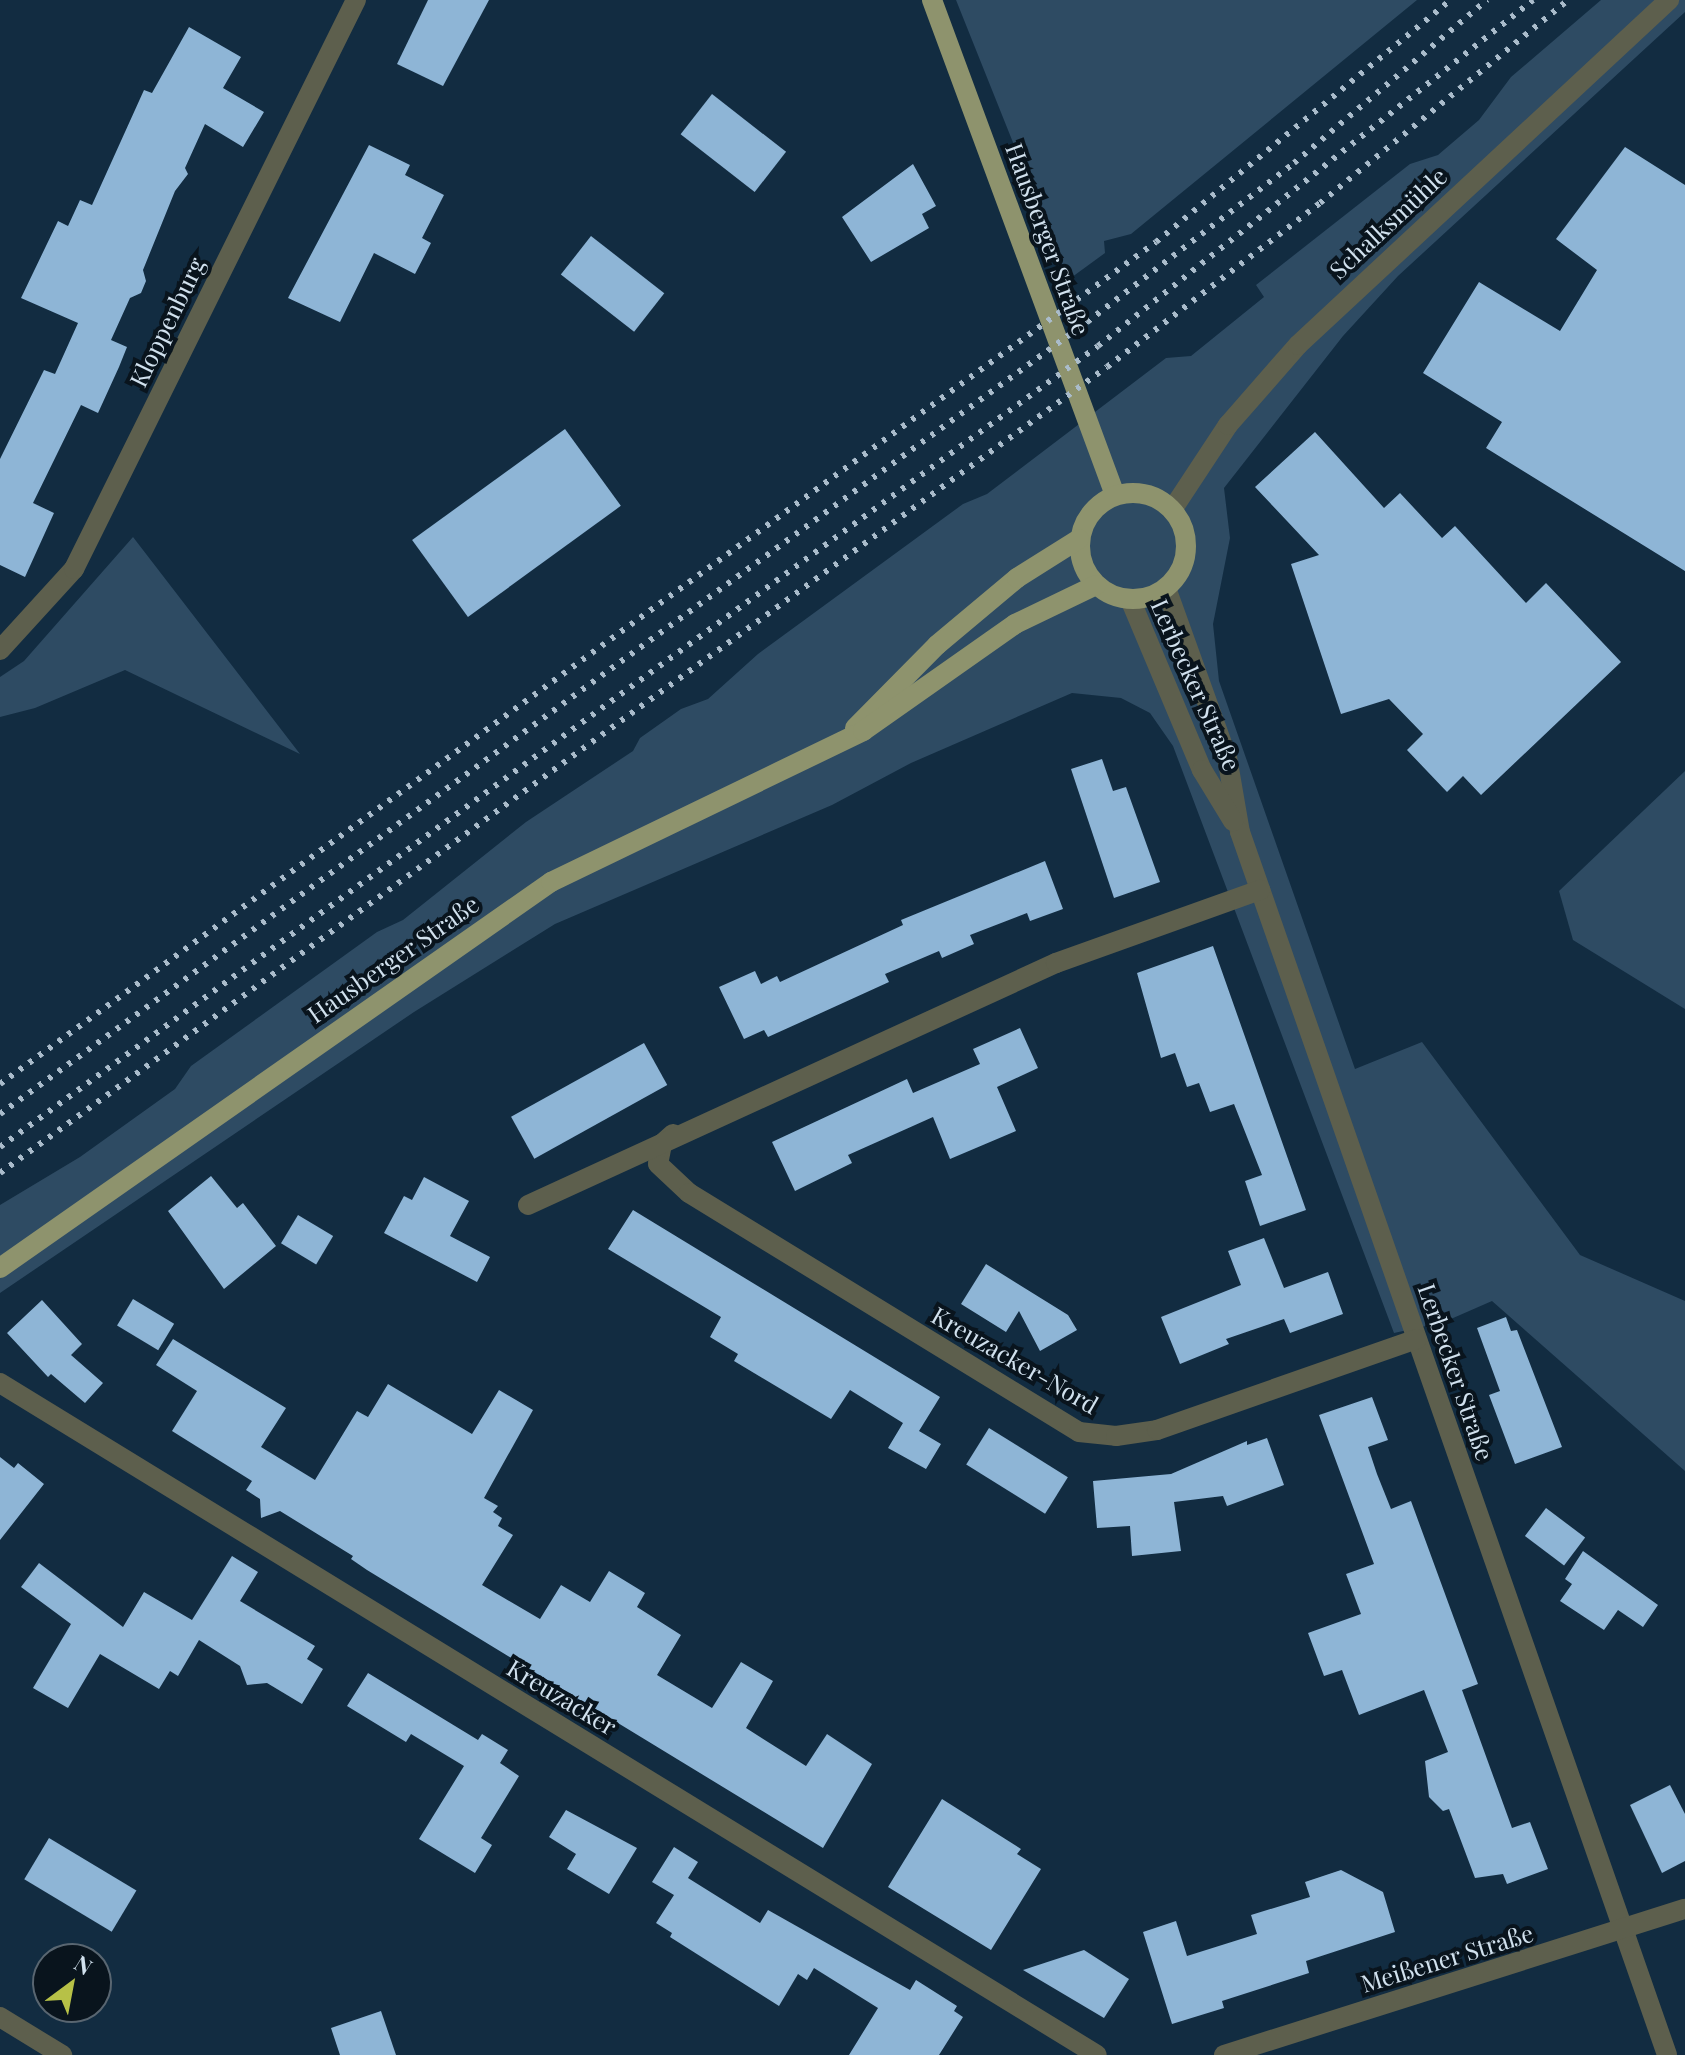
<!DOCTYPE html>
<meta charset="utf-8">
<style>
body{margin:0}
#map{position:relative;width:1685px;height:2055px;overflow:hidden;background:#122c41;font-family:"Playfair Display",serif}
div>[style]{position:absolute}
.green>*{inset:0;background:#2e4b63}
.building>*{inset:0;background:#8eb5d6;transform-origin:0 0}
.minor>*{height:20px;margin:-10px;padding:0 10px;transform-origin:10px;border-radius:10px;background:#5d5f4d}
.major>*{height:20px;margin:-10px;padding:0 10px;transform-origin:10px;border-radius:10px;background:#8e936d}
.major>.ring{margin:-10px;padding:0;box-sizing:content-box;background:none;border:20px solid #8e936d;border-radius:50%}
.rail>*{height:6px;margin-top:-3px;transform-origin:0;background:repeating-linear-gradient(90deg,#aabccb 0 4px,transparent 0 12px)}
span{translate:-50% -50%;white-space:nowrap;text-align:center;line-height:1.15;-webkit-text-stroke:8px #09141d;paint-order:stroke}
.street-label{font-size:24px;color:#d1e1ee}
.north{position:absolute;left:32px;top:1943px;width:80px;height:80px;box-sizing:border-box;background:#09141d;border:2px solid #596671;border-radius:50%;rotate:32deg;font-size:22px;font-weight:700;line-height:32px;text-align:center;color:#d1e1ee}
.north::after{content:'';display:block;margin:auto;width:28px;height:36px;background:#b7c147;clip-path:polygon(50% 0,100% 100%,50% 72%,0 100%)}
</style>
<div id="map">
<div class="green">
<div style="clip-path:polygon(956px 0,1417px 0,1131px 234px,1104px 241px,1105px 253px,1068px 280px)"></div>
<div style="clip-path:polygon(1601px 0,1685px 0,1685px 12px,1398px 276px,1343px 336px,1224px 488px,1230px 538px,1213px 624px,1219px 681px,1355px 1069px,1422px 1042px,1580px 1255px,1685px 1301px,1685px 1471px,1492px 1301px,1444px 1322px,1394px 1333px,1173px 746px,1150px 713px,1121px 698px,1072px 693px,911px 763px,832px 805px,555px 924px,414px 1012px,0 1293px,0 1205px,80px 1157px,175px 1089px,191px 1066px,377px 932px,403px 920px,526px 822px,633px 751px,640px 738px,681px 709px,708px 699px,758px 654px,963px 504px,987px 494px,1166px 358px,1191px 356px,1264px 297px,1256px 285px,1410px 164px,1438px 155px,1479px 120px,1511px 77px)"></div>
<div style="clip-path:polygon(133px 537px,300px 754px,125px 670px,35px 708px,0 717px,0 677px,24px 661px)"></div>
<div style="clip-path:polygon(1685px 771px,1685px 1009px,1573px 940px,1559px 891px)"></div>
</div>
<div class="building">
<div style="clip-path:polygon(428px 0,489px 0,443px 86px,397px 64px)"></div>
<div style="clip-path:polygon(189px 27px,241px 57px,223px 88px,264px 112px,243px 147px,205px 124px,185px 168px,188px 174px,175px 191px,143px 270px,146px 281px,141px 293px,130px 298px,111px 340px,127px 347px,119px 367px,98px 413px,81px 405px,33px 503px,54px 513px,25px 577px,0 565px,0 459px,44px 370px,55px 374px,78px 323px,21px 298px,58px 221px,68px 226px,80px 200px,92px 205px,144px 90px,152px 93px)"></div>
<div style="left:712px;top:94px;width:94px;height:51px;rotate:38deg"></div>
<div style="clip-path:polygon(369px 145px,410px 165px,405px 175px,444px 195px,422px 238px,431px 243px,415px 274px,374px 253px,340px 322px,288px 298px)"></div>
<div style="clip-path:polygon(1625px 147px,1685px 185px,1685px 571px,1486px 448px,1502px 422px,1423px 373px,1479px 282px,1560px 331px,1597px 270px,1556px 239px)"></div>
<div style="clip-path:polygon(913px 164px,936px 206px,922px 214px,929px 228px,871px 262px,842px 217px)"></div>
<div style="left:591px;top:236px;width:93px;height:49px;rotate:38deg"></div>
<div style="left:565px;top:429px;width:95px;height:189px;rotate:54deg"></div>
<div style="clip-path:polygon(1315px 432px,1384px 508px,1400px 493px,1442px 538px,1455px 526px,1526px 603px,1546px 583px,1621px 662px,1481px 795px,1463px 776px,1447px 792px,1407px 750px,1423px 734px,1389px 699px,1341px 714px,1291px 564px,1319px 555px,1255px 487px)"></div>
<div style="clip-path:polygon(1102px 759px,1113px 791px,1126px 787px,1160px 882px,1114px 898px,1071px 769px)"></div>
<div style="clip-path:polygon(1045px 861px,1063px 909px,1030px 921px,1027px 913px,970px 935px,974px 944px,942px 958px,939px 951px,885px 974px,889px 982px,799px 1023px,768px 1037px,764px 1030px,744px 1039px,719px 987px,755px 971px,761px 984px,777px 976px,780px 982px,903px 925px,901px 920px)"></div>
<div style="clip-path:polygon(1213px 946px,1306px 1210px,1260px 1226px,1245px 1181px,1262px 1175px,1234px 1104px,1210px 1112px,1199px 1083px,1187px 1087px,1175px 1053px,1161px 1058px,1137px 973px)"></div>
<div style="clip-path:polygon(1020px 1028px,1038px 1068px,997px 1087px,1016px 1131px,950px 1159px,933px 1117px,848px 1155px,852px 1163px,795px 1191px,772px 1142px,907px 1079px,913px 1093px,980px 1064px,973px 1049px)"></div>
<div style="left:644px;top:1043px;width:48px;height:152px;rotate:61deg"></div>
<div style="clip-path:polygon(211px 1176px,237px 1208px,243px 1203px,276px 1246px,224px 1289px,168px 1211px)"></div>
<div style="clip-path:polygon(424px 1177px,469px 1201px,450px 1236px,490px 1257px,477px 1282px,384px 1233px,404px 1196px,412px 1200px)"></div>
<div style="clip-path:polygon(633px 1210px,940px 1397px,919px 1431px,941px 1444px,926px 1469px,888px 1448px,903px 1423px,850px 1390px,831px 1419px,734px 1361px,738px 1354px,710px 1337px,721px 1317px,608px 1249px)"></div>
<div style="left:298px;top:1215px;width:41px;height:33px;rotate:31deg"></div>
<div style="clip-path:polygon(1264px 1238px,1284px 1288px,1328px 1272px,1343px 1314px,1290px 1333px,1284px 1319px,1226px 1339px,1229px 1344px,1180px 1364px,1161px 1317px,1241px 1285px,1228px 1251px)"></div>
<div style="clip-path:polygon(986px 1264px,1068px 1315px,1077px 1330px,1040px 1351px,1019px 1311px,1006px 1332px,961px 1304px)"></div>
<div style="left:133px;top:1299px;width:48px;height:31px;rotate:31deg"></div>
<div style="clip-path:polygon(42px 1300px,82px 1344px,71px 1355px,103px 1383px,85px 1403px,51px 1374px,48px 1377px,7px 1333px)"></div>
<div style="clip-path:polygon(1506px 1317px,1511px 1331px,1517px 1330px,1562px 1447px,1515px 1464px,1489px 1395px,1500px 1391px,1477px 1328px)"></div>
<div style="clip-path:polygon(173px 1339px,286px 1408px,261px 1447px,315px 1480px,357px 1411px,368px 1417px,388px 1384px,472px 1434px,499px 1390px,533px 1410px,484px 1498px,498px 1506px,493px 1512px,502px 1518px,498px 1526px,513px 1535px,482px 1585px,540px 1619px,561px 1585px,590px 1602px,609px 1571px,645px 1593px,637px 1607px,681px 1635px,657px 1675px,712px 1708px,741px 1662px,773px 1681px,746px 1728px,806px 1766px,827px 1734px,872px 1764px,823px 1848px,367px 1570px,351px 1559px,353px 1556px,280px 1511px,261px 1518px,260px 1499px,246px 1490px,252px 1481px,172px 1431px,197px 1391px,156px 1365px)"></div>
<div style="clip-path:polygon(1372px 1397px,1388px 1440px,1368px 1447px,1377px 1474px,1391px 1509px,1411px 1501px,1478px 1684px,1462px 1690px,1512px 1828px,1530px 1822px,1548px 1869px,1507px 1884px,1503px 1874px,1475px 1878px,1449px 1809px,1443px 1811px,1429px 1797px,1425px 1761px,1448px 1752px,1424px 1690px,1359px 1715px,1342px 1670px,1324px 1676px,1308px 1633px,1361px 1614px,1346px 1574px,1374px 1564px,1319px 1415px)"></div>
<div style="left:989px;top:1428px;width:93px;height:43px;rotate:32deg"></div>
<div style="clip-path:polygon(1267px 1438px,1284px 1485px,1227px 1506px,1223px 1496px,1174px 1502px,1181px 1551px,1132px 1556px,1130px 1526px,1097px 1528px,1093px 1481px,1171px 1474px,1247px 1441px,1247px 1445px)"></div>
<div style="clip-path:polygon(0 1457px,14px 1468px,18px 1463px,44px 1484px,0 1540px)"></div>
<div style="left:1546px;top:1508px;width:49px;height:35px;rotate:37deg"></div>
<div style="clip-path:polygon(1583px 1551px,1658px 1605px,1643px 1627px,1618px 1610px,1604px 1630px,1560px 1601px,1572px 1584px,1565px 1579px)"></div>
<div style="clip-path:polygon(232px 1556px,258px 1572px,240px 1601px,315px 1646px,307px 1659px,323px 1669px,302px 1704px,267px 1683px,247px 1685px,240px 1666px,199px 1640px,178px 1676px,170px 1671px,159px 1689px,100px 1654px,68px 1708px,33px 1688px,71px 1624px,21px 1587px,39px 1563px,123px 1627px,144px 1592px,192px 1620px)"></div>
<div style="clip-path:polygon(368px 1673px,478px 1740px,482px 1734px,508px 1750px,500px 1763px,519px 1776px,481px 1838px,492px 1845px,475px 1873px,419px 1839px,464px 1766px,411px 1734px,406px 1742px,347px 1706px)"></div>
<div style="clip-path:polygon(1670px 1785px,1685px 1814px,1685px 1861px,1662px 1873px,1630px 1805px)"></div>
<div style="clip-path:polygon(942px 1799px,1021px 1849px,1017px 1854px,1041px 1869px,991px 1950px,888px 1887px)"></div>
<div style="clip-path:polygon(566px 1810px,637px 1848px,609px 1894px,567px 1869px,576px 1854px,549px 1837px)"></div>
<div style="left:49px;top:1838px;width:102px;height:48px;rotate:31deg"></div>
<div style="clip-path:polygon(674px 1847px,698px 1862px,688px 1878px,760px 1923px,768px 1910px,910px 1990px,916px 1980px,957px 2006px,954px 2011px,963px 2017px,939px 2055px,849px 2055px,878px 2008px,814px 1968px,807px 1980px,798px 1974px,779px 2006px,670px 1937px,672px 1933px,656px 1923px,674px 1895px,652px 1882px)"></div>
<div style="clip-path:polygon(1341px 1870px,1383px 1892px,1395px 1932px,1306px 1961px,1309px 1973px,1222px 2001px,1224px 2008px,1172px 2024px,1143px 1932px,1176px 1921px,1187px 1956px,1257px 1934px,1251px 1915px,1310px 1897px,1305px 1882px)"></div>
<div style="clip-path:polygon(1084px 1950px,1129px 1979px,1104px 2018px,1023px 1970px)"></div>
<div style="clip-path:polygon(381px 2011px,396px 2055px,340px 2055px,331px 2028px)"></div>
</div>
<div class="minor">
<div style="left:1172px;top:510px;width:102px;rotate:-56.6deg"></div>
<div style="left:1228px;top:425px;width:106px;rotate:-48.8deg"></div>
<div style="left:1298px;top:345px;width:507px;rotate:-42.92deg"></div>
<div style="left:1166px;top:588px;width:180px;rotate:70.2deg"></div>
<div style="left:1227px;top:757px;width:76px;rotate:80.2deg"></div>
<div style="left:1240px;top:832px;width:1295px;rotate:70.75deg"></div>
<div style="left:1130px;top:599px;width:186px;rotate:67.2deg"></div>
<div style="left:1202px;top:770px;width:60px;rotate:58.7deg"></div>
<div style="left:0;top:650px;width:110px;rotate:-47.6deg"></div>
<div style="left:74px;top:569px;width:635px;rotate:-63.64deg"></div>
<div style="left:673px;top:1134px;width:15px;rotate:138deg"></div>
<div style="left:662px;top:1144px;width:20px;rotate:101deg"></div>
<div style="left:658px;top:1164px;width:42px;rotate:43.1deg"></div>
<div style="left:689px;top:1193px;width:457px;rotate:31.5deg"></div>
<div style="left:1079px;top:1432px;width:37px;rotate:6deg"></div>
<div style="left:1116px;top:1436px;width:41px;rotate:-8.3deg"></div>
<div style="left:1157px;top:1430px;width:275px;rotate:-19.3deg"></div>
<div style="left:528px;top:1205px;width:581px;rotate:-24.62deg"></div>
<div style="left:1056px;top:963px;width:217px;rotate:-19.7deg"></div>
<div style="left:0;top:1383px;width:1286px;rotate:31.49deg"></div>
<div style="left:0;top:2017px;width:73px;rotate:31.5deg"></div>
<div style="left:1224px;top:2055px;width:484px;rotate:-17.6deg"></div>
</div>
<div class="major">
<div style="left:932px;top:0;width:528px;rotate:69.71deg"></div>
<div class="ring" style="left:1080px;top:493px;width:86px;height:86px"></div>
<div style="left:855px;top:728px;width:117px;rotate:-45.3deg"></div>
<div style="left:937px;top:645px;width:104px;rotate:-39.9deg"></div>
<div style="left:1017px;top:578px;width:73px;rotate:-32.2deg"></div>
<div style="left:0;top:1268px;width:673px;rotate:-35.01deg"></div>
<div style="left:551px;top:882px;width:347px;rotate:-25.8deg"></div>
<div style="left:863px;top:731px;width:186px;rotate:-35.1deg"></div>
<div style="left:1015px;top:624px;width:90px;rotate:-25.7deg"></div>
</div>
<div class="rail">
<div style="left:0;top:1084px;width:1430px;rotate:-36.07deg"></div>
<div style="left:1156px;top:242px;width:382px;rotate:-39.4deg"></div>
<div style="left:0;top:1114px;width:1345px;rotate:-36.08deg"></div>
<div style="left:1087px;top:322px;width:261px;rotate:-37.5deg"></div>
<div style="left:1294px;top:163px;width:253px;rotate:-40.2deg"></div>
<div style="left:0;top:1147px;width:1359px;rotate:-36.11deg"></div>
<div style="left:1098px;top:346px;width:556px;rotate:-38.5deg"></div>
<div style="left:0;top:1173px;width:1369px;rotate:-36.06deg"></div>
<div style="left:1107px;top:367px;width:269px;rotate:-37.6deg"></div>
<div style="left:1320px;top:203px;width:320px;rotate:-39.3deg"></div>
</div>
<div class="street-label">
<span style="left:1388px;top:223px;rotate:-43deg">Schalksmühle</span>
<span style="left:1048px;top:239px;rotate:70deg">Hausberger Straße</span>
<span style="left:167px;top:322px;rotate:-64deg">Kloppenburg</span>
<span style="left:1196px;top:685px;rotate:66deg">Lerbecker Straße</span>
<span style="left:393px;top:959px;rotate:-35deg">Hausberger Straße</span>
<span style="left:1015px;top:1360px;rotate:30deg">Kreuzacker-Nord</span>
<span style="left:1456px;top:1372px;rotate:71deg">Lerbecker Straße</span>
<span style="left:562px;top:1697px;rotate:31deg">Kreuzacker</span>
<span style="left:1447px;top:1958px;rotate:-17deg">Meißener Straße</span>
</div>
<div class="north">N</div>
</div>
